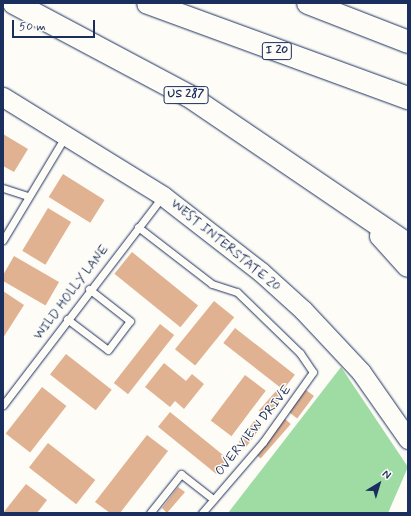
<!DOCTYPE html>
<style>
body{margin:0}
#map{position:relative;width:411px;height:516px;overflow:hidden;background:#fdfcf7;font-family:Mynerve,sans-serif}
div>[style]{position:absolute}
.green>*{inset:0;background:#9edca4}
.building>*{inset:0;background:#e1b291;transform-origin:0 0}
.roads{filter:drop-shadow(0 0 1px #1b2f5e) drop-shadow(0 0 1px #1b2f5e)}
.service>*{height:7px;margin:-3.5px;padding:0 3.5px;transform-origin:3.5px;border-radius:3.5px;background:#fdfcf7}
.secondary>*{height:19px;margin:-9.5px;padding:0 9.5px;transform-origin:9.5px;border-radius:9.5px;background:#fdfcf7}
.motorway>*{height:22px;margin:-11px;padding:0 11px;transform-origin:11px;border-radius:11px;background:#fdfcf7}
span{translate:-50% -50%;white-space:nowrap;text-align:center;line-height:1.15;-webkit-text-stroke:3px #fdfcf7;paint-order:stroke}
.shield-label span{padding:1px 3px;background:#fdfcf7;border:1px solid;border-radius:3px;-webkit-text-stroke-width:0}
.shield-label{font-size:12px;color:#1b2f5e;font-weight:700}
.street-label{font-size:13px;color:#1b2f5e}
.frame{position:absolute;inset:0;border:4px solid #1b2f5e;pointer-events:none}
.north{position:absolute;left:359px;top:464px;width:40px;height:40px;-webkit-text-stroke:3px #fdfcf7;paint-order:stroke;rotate:38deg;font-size:11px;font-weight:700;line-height:16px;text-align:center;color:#1b2f5e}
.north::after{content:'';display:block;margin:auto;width:14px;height:18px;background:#1b2f5e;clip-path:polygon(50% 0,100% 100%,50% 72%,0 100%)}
.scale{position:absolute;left:12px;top:20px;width:83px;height:18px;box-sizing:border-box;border:2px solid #1b2f5e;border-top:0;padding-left:5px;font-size:12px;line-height:14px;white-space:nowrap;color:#1b2f5e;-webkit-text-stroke:3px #fdfcf7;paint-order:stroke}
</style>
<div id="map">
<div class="green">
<div style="clip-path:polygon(341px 367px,408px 467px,388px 513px,228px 513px)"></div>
</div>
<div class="building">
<div style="clip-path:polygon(3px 134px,28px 149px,14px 172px,3px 166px)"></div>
<div style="left:63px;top:174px;width:49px;height:27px;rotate:32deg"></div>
<div style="left:48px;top:208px;width:27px;height:50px;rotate:31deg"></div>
<div style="left:132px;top:252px;width:85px;height:28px;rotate:39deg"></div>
<div style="left:14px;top:256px;width:52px;height:27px;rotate:30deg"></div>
<div style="clip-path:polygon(3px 291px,24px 305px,3px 338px)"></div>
<div style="left:214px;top:301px;width:26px;height:62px;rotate:39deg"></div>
<div style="left:160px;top:324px;width:18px;height:75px;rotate:38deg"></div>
<div style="left:235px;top:328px;width:76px;height:19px;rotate:38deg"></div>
<div style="left:66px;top:354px;width:58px;height:26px;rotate:38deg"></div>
<div style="clip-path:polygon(164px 363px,186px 381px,192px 374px,204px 384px,184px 409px,175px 401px,170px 407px,145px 387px)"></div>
<div style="left:245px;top:375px;width:26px;height:57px;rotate:37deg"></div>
<div style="left:42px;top:387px;width:31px;height:59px;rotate:38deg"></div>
<div style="left:306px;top:390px;width:10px;height:28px;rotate:37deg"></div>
<div style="left:276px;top:391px;width:9px;height:26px;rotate:41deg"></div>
<div style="left:170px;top:412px;width:75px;height:19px;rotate:39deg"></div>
<div style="left:284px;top:418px;width:9px;height:46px;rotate:41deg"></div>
<div style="left:254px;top:421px;width:9px;height:26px;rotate:36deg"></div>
<div style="clip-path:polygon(147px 435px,168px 451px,120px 513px,110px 513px,95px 502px)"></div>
<div style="left:48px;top:443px;width:60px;height:31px;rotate:38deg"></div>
<div style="clip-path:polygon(26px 484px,47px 500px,37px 513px,3px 513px)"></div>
<div style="clip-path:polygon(178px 487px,185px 492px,167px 513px,162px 508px)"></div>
</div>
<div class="roads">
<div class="service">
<div style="left:3px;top:188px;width:26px;rotate:18deg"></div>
<div style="left:138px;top:227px;width:93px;rotate:37.6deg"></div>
<div style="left:212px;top:284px;width:26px;rotate:18deg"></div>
<div style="left:237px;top:292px;width:88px;rotate:44.1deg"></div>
<div style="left:300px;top:353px;width:23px;rotate:56deg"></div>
<div style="left:313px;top:372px;width:86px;rotate:125.5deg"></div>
<div style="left:263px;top:442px;width:94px;rotate:130.7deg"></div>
<div style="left:3px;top:240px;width:120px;rotate:-59deg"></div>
<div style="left:67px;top:319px;width:51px;rotate:37.1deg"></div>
<div style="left:108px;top:350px;width:36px;rotate:-53deg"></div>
<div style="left:130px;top:321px;width:52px;rotate:-142deg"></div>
<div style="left:3px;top:405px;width:262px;rotate:-52.6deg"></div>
<div style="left:150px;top:513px;width:50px;rotate:-51.5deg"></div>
<div style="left:181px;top:474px;width:41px;rotate:38deg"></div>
</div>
<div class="secondary">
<div style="left:3px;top:97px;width:188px;rotate:31.7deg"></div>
<div style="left:163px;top:196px;width:124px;rotate:37.8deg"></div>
<div style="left:261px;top:272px;width:57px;rotate:42.1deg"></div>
<div style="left:303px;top:310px;width:85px;rotate:46.9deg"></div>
<div style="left:361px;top:372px;width:82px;rotate:55deg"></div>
</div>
<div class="motorway">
<div style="left:14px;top:3px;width:198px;rotate:28deg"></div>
<div style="left:189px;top:96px;width:265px;rotate:34.2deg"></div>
<div style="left:148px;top:3px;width:277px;rotate:20.1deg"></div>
<div style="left:308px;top:3px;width:107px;rotate:21.3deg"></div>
<div style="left:381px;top:236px;width:40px;rotate:48deg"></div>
</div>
</div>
<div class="shield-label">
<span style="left:277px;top:51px">I 20</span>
<span style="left:186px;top:95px">US 287</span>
</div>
<div class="street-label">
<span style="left:225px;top:246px;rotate:39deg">WEST INTERSTATE 20</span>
<span style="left:72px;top:293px;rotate:-53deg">WILD HOLLY LANE</span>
<span style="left:254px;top:431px;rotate:-51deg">OVERVIEW DRIVE</span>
</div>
<div class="frame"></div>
<div class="north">N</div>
<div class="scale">50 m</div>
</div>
